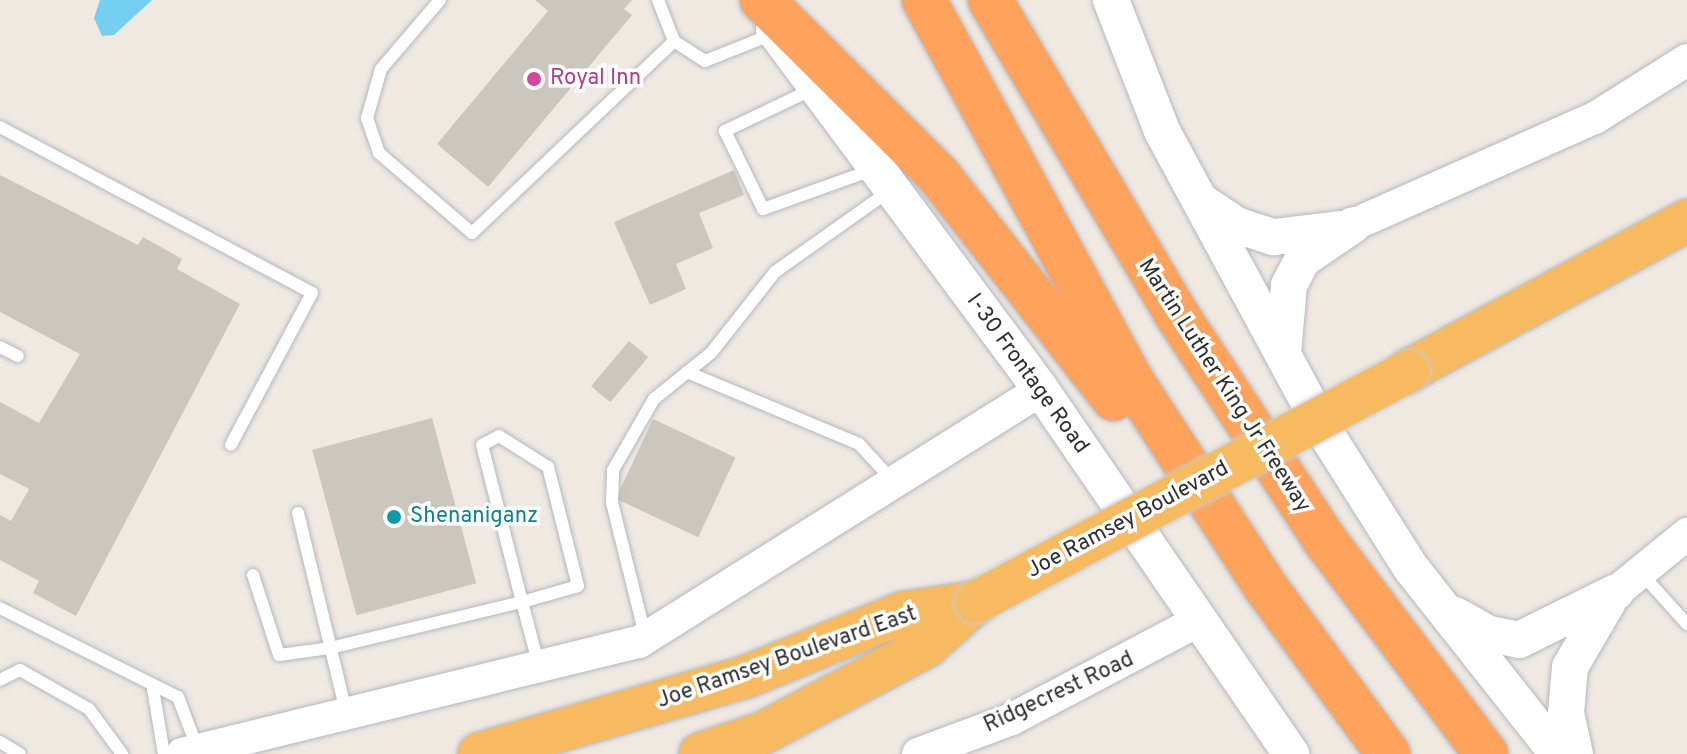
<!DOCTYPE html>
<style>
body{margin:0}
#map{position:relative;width:1687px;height:754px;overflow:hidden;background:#efe9e1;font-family:Overpass,sans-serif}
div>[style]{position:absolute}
.water>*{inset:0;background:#75cff0}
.building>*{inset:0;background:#cbc7bf;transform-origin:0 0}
.roads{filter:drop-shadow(0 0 2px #b4b7c1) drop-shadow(0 0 2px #b4b7c1)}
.service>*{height:12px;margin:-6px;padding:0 6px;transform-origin:6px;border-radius:6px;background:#fff}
.tertiary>*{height:32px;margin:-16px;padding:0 16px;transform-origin:16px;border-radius:16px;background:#fff}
.secondary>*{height:36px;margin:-18px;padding:0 18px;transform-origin:18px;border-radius:18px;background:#fff}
.trunk>*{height:42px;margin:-21px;padding:0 21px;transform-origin:21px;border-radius:21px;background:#f8ba60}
.motorway>*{height:44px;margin:-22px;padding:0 22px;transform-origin:22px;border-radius:22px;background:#ffa35c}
.bridges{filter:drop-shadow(0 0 2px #c9c9c9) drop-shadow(0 0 2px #c9c9c9)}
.trunk-bridge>*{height:42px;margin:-21px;padding:0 21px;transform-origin:21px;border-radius:21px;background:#f8ba60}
.dots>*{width:22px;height:22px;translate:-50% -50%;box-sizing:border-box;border:4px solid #fff;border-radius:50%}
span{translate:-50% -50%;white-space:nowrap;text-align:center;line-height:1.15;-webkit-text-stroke:7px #fff;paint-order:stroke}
.hotel-label{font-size:22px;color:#b23c85}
.left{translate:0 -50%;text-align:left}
.street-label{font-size:22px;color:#2e2e2e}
.culture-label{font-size:22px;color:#0d838f}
</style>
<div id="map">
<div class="water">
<div style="clip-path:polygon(100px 0,152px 0,114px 35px,102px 36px,94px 18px)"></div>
</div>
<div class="building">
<div style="clip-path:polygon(535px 0,632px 0,624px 9px,632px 15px,488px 187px,437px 144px,548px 11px)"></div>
<div style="clip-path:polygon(734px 170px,744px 195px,699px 213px,713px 248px,676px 264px,686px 289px,650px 305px,614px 222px)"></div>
<div style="clip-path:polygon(0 175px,138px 245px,143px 237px,182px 259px,177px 269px,240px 304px,76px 616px,33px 593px,39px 581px,0 560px,0 515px,11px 521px,29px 489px,0 474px,0 402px,39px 423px,80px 354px,0 312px)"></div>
<div style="left:629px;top:341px;width:25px;height:59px;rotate:40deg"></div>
<div style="left:432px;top:418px;width:171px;height:124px;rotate:75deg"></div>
<div style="left:653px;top:419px;width:91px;height:88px;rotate:25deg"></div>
</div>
<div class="roads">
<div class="service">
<div style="left:440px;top:0;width:91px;rotate:130.5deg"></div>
<div style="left:381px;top:69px;width:51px;rotate:105.9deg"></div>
<div style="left:367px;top:118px;width:37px;rotate:71deg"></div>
<div style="left:379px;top:153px;width:123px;rotate:40.7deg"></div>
<div style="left:472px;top:233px;width:279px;rotate:-43.5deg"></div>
<div style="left:674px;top:41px;width:37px;rotate:33deg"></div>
<div style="left:705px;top:61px;width:73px;rotate:-21.7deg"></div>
<div style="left:658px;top:0;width:44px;rotate:68.7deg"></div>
<div style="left:813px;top:89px;width:98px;rotate:154.5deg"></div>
<div style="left:725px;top:131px;width:87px;rotate:64deg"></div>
<div style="left:763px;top:209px;width:116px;rotate:-19.7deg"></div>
<div style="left:0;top:127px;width:353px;rotate:28deg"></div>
<div style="left:312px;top:293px;width:172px;rotate:118.1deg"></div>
<div style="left:0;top:347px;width:20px;rotate:27deg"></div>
<div style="left:687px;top:372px;width:186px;rotate:22.7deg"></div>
<div style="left:859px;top:444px;width:50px;rotate:47.4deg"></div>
<div style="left:298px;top:513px;width:205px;rotate:76.4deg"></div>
<div style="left:1641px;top:573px;width:69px;rotate:48deg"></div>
<div style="left:253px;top:575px;width:84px;rotate:72deg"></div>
<div style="left:279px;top:655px;width:51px;rotate:-7.8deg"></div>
<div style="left:330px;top:648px;width:197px;rotate:-13.5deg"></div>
<div style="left:522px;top:602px;width:58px;rotate:-15.9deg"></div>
<div style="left:578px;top:586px;width:123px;rotate:-104.1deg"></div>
<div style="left:548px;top:467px;width:58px;rotate:-147.7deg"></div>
<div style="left:499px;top:436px;width:19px;rotate:152deg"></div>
<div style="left:482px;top:445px;width:162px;rotate:75.7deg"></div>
<div style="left:522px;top:602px;width:66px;rotate:75.1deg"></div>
<div style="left:0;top:608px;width:199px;rotate:26.6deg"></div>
<div style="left:178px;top:697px;width:53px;rotate:69.2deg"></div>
<div style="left:645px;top:635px;width:136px;rotate:-104deg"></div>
<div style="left:612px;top:503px;width:33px;rotate:-88deg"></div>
<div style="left:613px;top:470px;width:82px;rotate:-60deg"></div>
<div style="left:654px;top:399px;width:73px;rotate:-38.9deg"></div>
<div style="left:711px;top:353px;width:103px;rotate:-51.7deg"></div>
<div style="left:775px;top:272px;width:142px;rotate:-35.3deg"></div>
<div style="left:0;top:680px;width:22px;rotate:-27deg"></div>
<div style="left:20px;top:670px;width:79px;rotate:29.5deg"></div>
<div style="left:89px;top:709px;width:56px;rotate:53.7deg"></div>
<div style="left:153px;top:689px;width:66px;rotate:80.4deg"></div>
<div style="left:0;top:742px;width:23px;rotate:31deg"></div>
</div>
<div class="tertiary">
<div style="left:1353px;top:225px;width:265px;rotate:-23.9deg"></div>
<div style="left:1595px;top:118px;width:109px;rotate:-32.2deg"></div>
<div style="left:1616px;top:592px;width:92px;rotate:-39.2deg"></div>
<div style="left:182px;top:754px;width:471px;rotate:-13.8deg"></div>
<div style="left:639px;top:642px;width:474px;rotate:-32.1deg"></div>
<div style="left:918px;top:754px;width:100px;rotate:-20.4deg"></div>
<div style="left:1012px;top:719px;width:208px;rotate:-27.8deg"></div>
</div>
<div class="secondary">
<div style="left:1111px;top:0;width:141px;rotate:68.7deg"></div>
<div style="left:1162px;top:131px;width:339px;rotate:61.6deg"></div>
<div style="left:1323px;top:429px;width:165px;rotate:57.7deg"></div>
<div style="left:1411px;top:568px;width:237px;rotate:51.7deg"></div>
<div style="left:774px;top:30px;width:448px;rotate:53.4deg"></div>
<div style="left:1041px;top:390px;width:442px;rotate:55.5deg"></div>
<div style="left:1205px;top:204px;width:37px;rotate:34deg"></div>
<div style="left:1236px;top:225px;width:40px;rotate:18deg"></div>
<div style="left:1274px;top:237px;width:66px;rotate:-6.9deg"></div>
<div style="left:1283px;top:354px;width:69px;rotate:-85deg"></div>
<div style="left:1289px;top:285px;width:30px;rotate:-62deg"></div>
<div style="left:1303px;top:259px;width:60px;rotate:-34.2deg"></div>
<div style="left:1455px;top:615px;width:39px;rotate:29deg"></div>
<div style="left:1489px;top:634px;width:31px;rotate:11deg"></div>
<div style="left:1519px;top:640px;width:108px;rotate:-26.3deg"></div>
<div style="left:1575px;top:754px;width:42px;rotate:-102.4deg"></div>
<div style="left:1566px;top:713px;width:46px;rotate:-85deg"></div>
<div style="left:1570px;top:667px;width:75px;rotate:-59.7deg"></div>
</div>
<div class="trunk">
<div style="left:1408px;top:371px;width:317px;rotate:-28.3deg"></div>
<div style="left:479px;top:754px;width:278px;rotate:-16.1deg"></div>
<div style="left:746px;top:677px;width:170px;rotate:-22.2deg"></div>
<div style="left:903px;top:613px;width:74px;rotate:-8.6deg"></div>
<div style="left:700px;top:754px;width:66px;rotate:-18.4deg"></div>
<div style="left:763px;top:733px;width:186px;rotate:-27.9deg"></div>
<div style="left:927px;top:646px;width:66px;rotate:-41.9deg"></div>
</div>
<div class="motorway">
<div style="left:762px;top:0;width:250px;rotate:44.8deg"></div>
<div style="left:939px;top:176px;width:283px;rotate:51.9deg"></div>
<div style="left:924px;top:0;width:436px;rotate:61.4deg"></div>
<div style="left:1133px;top:383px;width:241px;rotate:57deg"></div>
<div style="left:1264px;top:585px;width:210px;rotate:53.7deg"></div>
<div style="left:990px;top:0;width:363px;rotate:59.3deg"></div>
<div style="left:1175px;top:312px;width:272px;rotate:56.7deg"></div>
<div style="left:1324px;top:539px;width:269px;rotate:53deg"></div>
</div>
</div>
<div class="bridges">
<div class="trunk-bridge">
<div style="left:976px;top:602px;width:490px;rotate:-28.1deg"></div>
</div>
</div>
<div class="dots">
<div style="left:534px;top:79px;background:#d1479c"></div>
<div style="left:394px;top:517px;background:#0f9aa8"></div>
</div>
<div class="hotel-label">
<span class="left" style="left:550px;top:79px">Royal Inn</span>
</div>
<div class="street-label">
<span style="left:1027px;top:374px;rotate:54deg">I-30 Frontage Road</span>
<span style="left:1224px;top:386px;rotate:57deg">Martin Luther King Jr Freeway</span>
<span style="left:1128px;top:520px;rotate:-28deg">Joe Ramsey Boulevard</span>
<span style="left:787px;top:658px;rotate:-19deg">Joe Ramsey Boulevard East</span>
<span style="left:1059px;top:693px;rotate:-25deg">Ridgecrest Road</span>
</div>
<div class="culture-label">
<span class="left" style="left:410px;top:517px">Shenaniganz</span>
</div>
</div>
